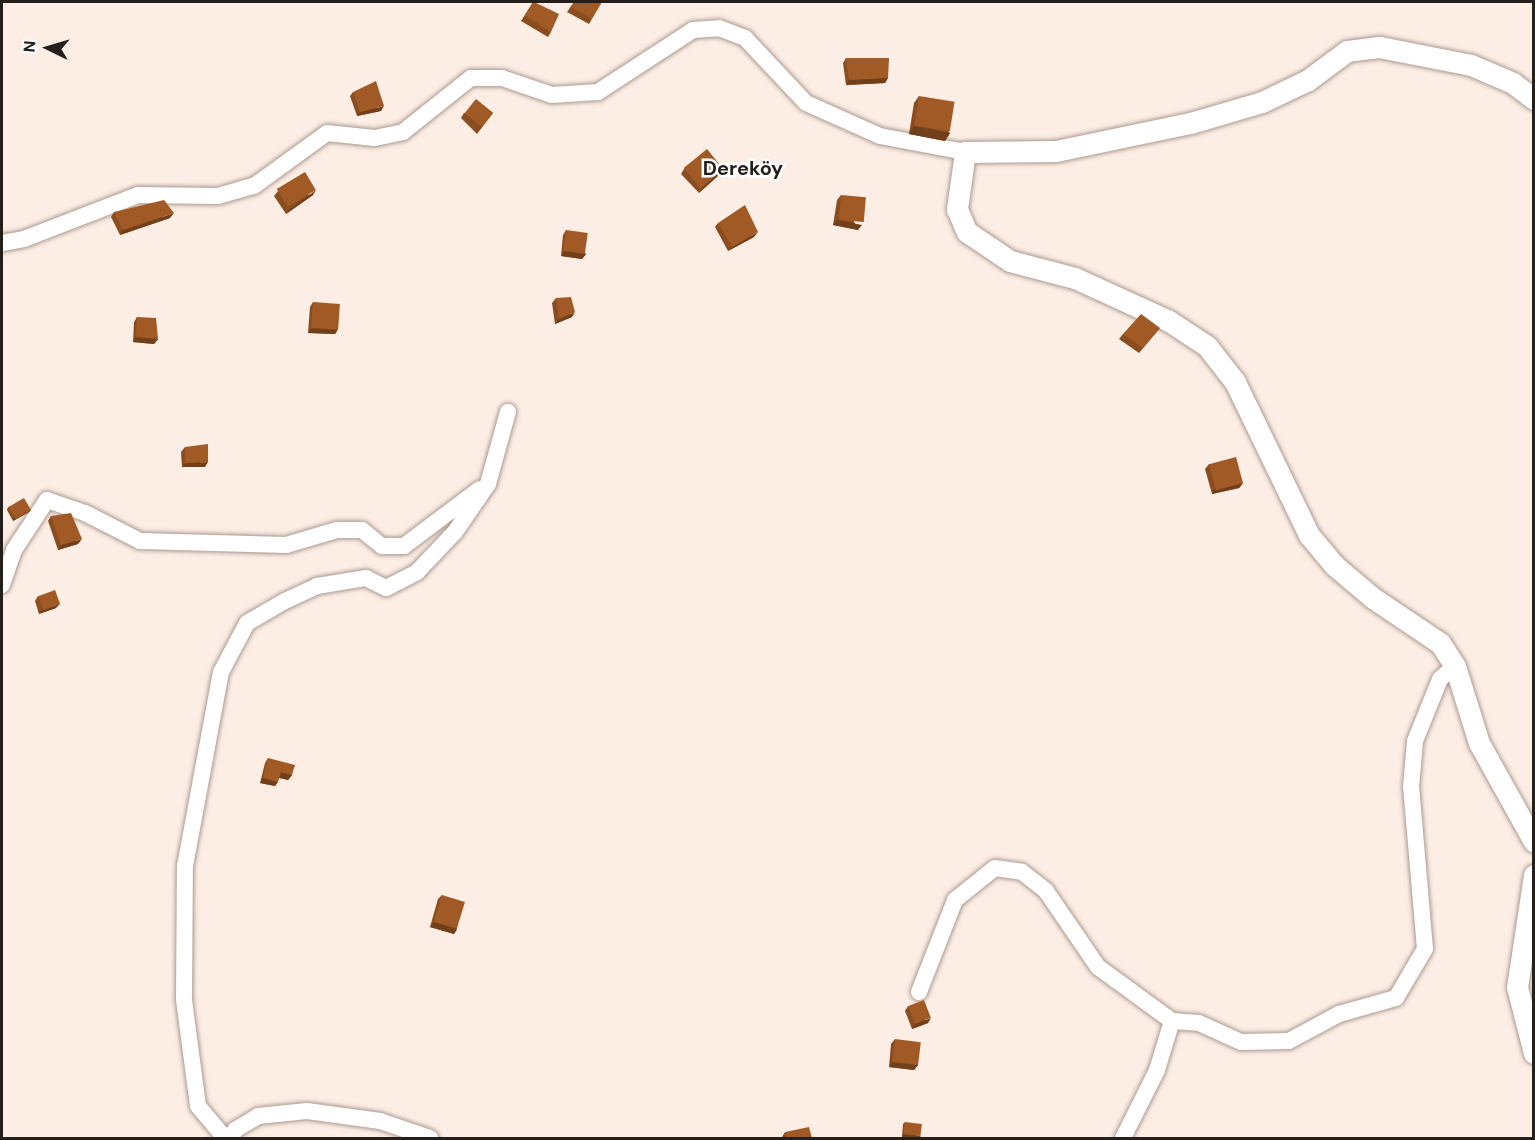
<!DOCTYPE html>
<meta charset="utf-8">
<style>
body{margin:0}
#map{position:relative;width:1535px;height:1140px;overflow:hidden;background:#fdeee5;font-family:"DM Sans",sans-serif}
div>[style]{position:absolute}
.roads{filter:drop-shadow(0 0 2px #ab9a8f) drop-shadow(0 0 2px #ab9a8f)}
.minor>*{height:16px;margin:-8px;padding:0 8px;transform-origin:8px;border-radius:8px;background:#fff}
.tertiary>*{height:21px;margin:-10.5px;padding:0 10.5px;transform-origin:10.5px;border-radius:10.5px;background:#fff}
.wall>*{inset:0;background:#8a4d20}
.shaded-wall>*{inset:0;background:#713f1a}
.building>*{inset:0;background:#a15a25;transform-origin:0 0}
span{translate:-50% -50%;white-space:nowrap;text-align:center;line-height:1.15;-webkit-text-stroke:5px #fefefe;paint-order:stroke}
.quarter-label{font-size:20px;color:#251f1b;font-weight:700}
.frame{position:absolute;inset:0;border:3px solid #251f1b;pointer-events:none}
.north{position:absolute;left:18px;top:18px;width:60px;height:60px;-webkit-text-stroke:4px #fefefe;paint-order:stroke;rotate:275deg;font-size:16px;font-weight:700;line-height:24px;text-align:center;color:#251f1b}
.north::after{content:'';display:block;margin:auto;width:21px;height:27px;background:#251f1b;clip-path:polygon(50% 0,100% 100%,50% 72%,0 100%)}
</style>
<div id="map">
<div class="roads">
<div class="minor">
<div style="left:2px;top:243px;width:22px;rotate:-10deg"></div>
<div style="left:24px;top:239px;width:122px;rotate:-21.1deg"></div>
<div style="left:138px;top:195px;width:80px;rotate:0.7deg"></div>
<div style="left:218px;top:196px;width:37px;rotate:-16deg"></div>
<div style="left:254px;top:186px;width:90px;rotate:-36deg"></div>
<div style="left:327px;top:133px;width:48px;rotate:5.9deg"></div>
<div style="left:375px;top:138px;width:29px;rotate:-12deg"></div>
<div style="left:403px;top:132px;width:87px;rotate:-38.5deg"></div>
<div style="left:471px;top:78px;width:31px"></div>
<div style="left:502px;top:78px;width:53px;rotate:18.8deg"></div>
<div style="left:552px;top:95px;width:46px;rotate:-3.7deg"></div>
<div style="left:598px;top:92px;width:113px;rotate:-33.1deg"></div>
<div style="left:693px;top:30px;width:26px;rotate:-4deg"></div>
<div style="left:719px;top:28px;width:28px;rotate:21deg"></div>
<div style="left:745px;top:38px;width:89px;rotate:46.8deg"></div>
<div style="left:806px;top:103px;width:81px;rotate:24deg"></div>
<div style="left:880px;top:136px;width:86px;rotate:10.7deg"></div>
<div style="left:2px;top:585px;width:37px;rotate:-71deg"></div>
<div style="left:14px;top:550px;width:60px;rotate:-56.6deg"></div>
<div style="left:47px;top:500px;width:40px;rotate:18.9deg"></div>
<div style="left:85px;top:513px;width:62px;rotate:27deg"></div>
<div style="left:140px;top:541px;width:146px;rotate:1.6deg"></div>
<div style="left:286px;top:545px;width:53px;rotate:-16.4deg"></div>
<div style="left:337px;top:530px;width:25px"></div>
<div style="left:362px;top:530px;width:26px;rotate:39deg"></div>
<div style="left:382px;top:546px;width:22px"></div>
<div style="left:404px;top:546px;width:95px;rotate:-36.9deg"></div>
<div style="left:919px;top:992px;width:99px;rotate:-68.6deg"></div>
<div style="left:955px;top:900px;width:51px;rotate:-38.7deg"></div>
<div style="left:995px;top:868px;width:27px;rotate:8deg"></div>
<div style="left:1022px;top:872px;width:31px;rotate:38deg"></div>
<div style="left:1046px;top:891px;width:92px;rotate:55.6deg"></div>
<div style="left:1098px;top:967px;width:92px;rotate:36.1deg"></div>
<div style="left:225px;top:1138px;width:42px;rotate:-130.2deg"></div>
<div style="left:198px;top:1106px;width:108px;rotate:-97.5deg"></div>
<div style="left:184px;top:999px;width:133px;rotate:-89.6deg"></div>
<div style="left:185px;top:866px;width:197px;rotate:-79.5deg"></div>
<div style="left:221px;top:672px;width:55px;rotate:-62deg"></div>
<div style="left:247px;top:623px;width:44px;rotate:-30.1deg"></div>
<div style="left:285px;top:601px;width:35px;rotate:-25deg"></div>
<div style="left:317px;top:586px;width:50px;rotate:-9.3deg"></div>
<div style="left:366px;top:578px;width:22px;rotate:27deg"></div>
<div style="left:386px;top:588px;width:35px;rotate:-27deg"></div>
<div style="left:417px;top:572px;width:55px;rotate:-46.5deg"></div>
<div style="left:455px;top:532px;width:58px;rotate:-55.5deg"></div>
<div style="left:488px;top:484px;width:75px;rotate:-74.5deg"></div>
<div style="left:231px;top:1138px;width:9px;rotate:-63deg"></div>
<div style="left:235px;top:1130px;width:27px;rotate:-31deg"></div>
<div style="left:258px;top:1116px;width:49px;rotate:-5.8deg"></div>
<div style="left:307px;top:1111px;width:74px;rotate:7.8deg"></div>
<div style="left:380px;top:1121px;width:53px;rotate:18.8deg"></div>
<div style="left:1123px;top:1138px;width:76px;rotate:-63.4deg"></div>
<div style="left:1157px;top:1070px;width:51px;rotate:-73deg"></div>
<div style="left:1172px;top:1021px;width:27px;rotate:4deg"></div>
<div style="left:1199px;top:1023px;width:46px;rotate:24.3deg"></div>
<div style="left:1241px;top:1042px;width:48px;rotate:-1.2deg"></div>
<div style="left:1289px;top:1041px;width:57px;rotate:-28.4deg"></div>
<div style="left:1339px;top:1014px;width:59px;rotate:-15.7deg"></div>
<div style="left:1396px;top:998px;width:57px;rotate:-59.4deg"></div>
<div style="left:1425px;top:949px;width:163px;rotate:-94.9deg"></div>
<div style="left:1411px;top:787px;width:46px;rotate:-85deg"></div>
<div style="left:1415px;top:741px;width:67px;rotate:-68deg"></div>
<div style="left:1440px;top:679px;width:20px;rotate:-41deg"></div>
</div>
<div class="tertiary">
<div style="left:1534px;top:99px;width:26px;rotate:-143deg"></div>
<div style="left:1513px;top:83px;width:46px;rotate:-156.8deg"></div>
<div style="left:1471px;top:65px;width:94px;rotate:-168.9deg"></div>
<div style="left:1379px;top:47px;width:32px;rotate:173deg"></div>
<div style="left:1347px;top:51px;width:49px;rotate:143.4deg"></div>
<div style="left:1308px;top:80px;width:51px;rotate:154.4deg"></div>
<div style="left:1262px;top:102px;width:75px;rotate:163.7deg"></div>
<div style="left:1190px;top:123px;width:137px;rotate:168.2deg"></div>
<div style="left:1056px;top:151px;width:91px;rotate:179.4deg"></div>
<div style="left:965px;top:152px;width:58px;rotate:98deg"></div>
<div style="left:957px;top:209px;width:25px;rotate:67deg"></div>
<div style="left:967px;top:232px;width:52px;rotate:34deg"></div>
<div style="left:1010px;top:261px;width:67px;rotate:14.7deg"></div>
<div style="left:1075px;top:278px;width:103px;rotate:24.6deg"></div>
<div style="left:1169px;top:321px;width:45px;rotate:33.3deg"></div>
<div style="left:1207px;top:346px;width:46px;rotate:52.1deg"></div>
<div style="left:1235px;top:382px;width:170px;rotate:64.2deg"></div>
<div style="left:1309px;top:535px;width:40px;rotate:50deg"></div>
<div style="left:1335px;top:566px;width:50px;rotate:40.1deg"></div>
<div style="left:1373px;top:598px;width:81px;rotate:33.9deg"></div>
<div style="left:1440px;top:643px;width:27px;rotate:57deg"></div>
<div style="left:1455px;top:666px;width:81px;rotate:72.7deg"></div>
<div style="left:1479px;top:743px;width:113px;rotate:60.9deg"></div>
<div style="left:1534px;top:875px;width:113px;rotate:98.6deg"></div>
<div style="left:1517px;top:987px;width:68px;rotate:75.6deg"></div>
</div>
</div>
<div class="wall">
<div style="clip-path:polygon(533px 2px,551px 32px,548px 37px,521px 21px)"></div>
<div style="clip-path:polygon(574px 2px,592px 19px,589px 24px,567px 12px)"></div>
<div style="clip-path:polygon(846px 58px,888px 78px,885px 83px,846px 85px,843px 63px)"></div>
<div style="clip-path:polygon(353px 92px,381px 111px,357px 116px,350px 96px)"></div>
<div style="clip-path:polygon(919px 96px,950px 133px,945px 141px,909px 134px,914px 103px)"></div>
<div style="clip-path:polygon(464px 113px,493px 113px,477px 134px,461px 118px)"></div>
<div style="clip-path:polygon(684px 169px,723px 169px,720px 174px,699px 193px,681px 174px)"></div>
<div style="clip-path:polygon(278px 191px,313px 195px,286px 214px,274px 196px)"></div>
<div style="clip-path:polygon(841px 195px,858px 230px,833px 225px,837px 200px)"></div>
<div style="clip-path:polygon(114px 212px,170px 218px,120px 235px,111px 217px)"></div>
<div style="clip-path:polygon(718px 223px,754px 237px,728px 251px,715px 227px)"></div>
<div style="clip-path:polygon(566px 230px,586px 254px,582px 259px,561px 256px,563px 235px)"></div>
<div style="clip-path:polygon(556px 298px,572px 317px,555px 324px,552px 303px)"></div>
<div style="clip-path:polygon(313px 302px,338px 329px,335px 334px,308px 333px,310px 307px)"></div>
<div style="clip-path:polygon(137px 317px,158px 339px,154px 344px,133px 342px,134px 322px)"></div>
<div style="clip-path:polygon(1160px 328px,1139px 353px,1119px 339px,1123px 334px)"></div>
<div style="clip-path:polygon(185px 447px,205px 467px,182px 467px,181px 452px)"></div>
<div style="clip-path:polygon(1209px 464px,1243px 483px,1239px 488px,1212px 494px,1205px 469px)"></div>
<div style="clip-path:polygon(8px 507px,31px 510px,29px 512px,13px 521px,7px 510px)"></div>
<div style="clip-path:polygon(51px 516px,78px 544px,58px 550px,48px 521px)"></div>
<div style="clip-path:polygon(38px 596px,56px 608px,39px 614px,35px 601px)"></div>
<div style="clip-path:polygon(268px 758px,292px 775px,288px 780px,279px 778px,275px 786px,260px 783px,265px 763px)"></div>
<div style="clip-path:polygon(442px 895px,457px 929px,454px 934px,430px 927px,438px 899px)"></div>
<div style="clip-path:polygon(908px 1006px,928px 1023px,912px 1029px,905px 1011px)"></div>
<div style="clip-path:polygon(895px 1039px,918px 1065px,914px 1070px,889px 1067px,891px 1044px)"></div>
<div style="clip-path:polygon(905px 1122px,919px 1138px,902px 1137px,903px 1124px)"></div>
<div style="clip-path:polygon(785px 1132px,812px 1138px,782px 1138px,782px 1137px)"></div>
</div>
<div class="shaded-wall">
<div style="clip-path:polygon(888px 78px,885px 83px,846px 85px,849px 80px)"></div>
<div style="clip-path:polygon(384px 106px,381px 111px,357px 116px,360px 112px)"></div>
<div style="clip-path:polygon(914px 126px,950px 133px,945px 141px,909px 134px)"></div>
<div style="clip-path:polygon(723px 169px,720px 174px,699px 193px,703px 188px)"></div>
<div style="clip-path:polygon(316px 190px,313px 195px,286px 214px,290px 209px)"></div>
<div style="clip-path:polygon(174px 213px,170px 218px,120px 235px,123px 230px)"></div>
<div style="clip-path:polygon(837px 220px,862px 225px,858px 230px,833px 225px)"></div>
<div style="clip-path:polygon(758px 232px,754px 237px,728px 251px,732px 247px)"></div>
<div style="clip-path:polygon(564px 251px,586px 254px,582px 259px,561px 256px)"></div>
<div style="clip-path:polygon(575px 312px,572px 317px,555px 324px,559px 319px)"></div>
<div style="clip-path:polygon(312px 328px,338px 329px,335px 334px,308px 333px)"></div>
<div style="clip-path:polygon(136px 337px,158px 339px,154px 344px,133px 342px)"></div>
<div style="clip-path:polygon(208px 462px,205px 467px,182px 467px,185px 463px)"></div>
<div style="clip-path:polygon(1243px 483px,1239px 488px,1212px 494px,1215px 489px)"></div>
<div style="clip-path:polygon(31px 510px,29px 512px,13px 521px,14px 518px)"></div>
<div style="clip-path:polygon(82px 539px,78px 544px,58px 550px,61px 545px)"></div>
<div style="clip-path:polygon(60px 604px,56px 608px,39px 614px,43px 609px)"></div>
<div style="clip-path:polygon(281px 772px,292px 775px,288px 780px,277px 777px)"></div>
<div style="clip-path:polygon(263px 778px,278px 782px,275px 786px,260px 783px)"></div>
<div style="clip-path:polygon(434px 922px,457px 929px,454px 934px,430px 927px)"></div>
<div style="clip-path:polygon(931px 1018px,928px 1023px,912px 1029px,915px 1024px)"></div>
<div style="clip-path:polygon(892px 1062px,918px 1065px,914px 1070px,889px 1067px)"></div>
<div style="clip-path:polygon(903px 1134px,921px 1136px,919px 1138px,902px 1137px)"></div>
</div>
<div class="building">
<div style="clip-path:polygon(534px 2px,559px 14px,551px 32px,525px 16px)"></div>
<div style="clip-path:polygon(574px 2px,602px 2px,592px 19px,571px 7px)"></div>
<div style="clip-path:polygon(846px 58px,889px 58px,888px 78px,849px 80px)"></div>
<div style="clip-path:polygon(376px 81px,384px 106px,360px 112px,353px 92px)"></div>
<div style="left:919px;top:96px;width:36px;height:30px;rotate:9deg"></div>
<div style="left:476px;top:99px;width:22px;height:18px;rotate:39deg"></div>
<div style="left:707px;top:149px;width:26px;height:30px;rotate:51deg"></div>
<div style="left:305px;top:172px;width:21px;height:33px;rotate:59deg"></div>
<div style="left:841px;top:195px;width:25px;height:25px;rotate:5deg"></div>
<div style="clip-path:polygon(164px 200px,174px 213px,123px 230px,114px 212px)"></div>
<div style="clip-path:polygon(745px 205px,758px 232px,732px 247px,718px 223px)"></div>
<div style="left:566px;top:230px;width:22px;height:21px;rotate:8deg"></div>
<div style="clip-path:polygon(571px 297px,575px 312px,559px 319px,556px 298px)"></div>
<div style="left:313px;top:302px;width:27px;height:26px;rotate:4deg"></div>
<div style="clip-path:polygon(1141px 314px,1160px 328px,1143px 348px,1123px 334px)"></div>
<div style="clip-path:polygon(137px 317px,156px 318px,158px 339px,136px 337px)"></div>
<div style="clip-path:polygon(208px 444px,208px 462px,185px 463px,185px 447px)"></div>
<div style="left:1236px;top:457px;width:27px;height:28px;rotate:75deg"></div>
<div style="left:24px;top:498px;width:14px;height:18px;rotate:60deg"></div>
<div style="clip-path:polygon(71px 513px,82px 539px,61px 545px,51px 516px)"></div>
<div style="left:55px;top:590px;width:15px;height:18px;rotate:70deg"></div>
<div style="clip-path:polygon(268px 758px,295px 765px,292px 775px,281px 772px,278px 782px,263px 778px)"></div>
<div style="left:442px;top:895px;width:24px;height:28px;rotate:17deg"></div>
<div style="left:924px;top:1000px;width:19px;height:17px;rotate:69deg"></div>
<div style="left:895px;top:1039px;width:26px;height:23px;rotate:7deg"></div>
<div style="left:905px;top:1122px;width:17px;height:12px;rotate:7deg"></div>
<div style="clip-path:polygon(809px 1127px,812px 1138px,787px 1138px,785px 1132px)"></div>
</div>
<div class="quarter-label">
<span style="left:743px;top:168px">Dereköy</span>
</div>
<div class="frame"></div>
<div class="north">N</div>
</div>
